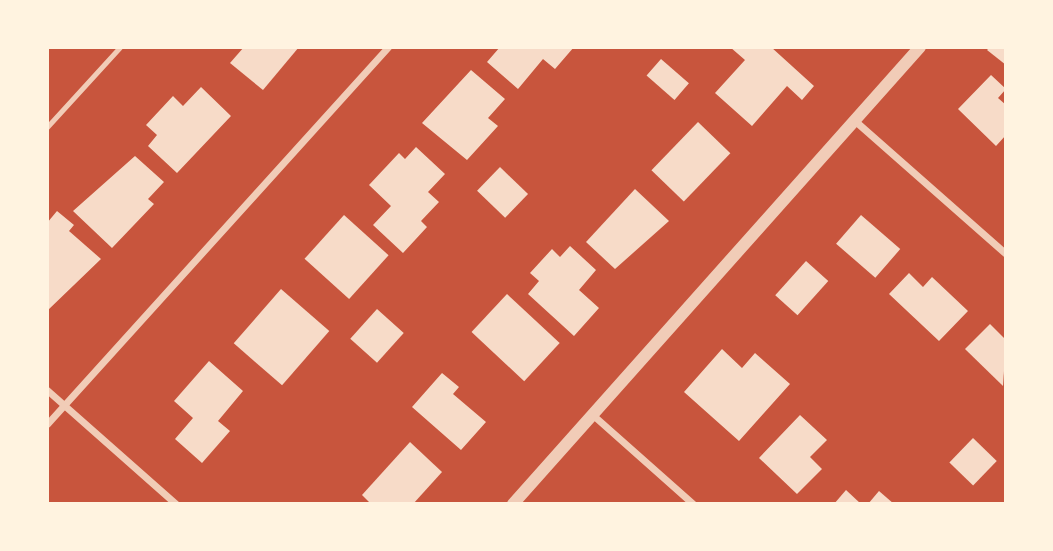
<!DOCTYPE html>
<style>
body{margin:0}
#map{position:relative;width:1053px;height:551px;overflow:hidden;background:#c8553d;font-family:"IBM Plex Serif",serif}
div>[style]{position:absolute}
.building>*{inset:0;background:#f7dbc8;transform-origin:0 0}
.service>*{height:5px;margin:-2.5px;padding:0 2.5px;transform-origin:2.5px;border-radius:2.5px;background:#f1ccb7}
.minor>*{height:7px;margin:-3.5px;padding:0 3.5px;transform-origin:3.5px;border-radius:3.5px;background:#f1ccb7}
.tertiary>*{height:12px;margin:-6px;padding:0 6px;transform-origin:6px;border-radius:6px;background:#f1ccb7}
span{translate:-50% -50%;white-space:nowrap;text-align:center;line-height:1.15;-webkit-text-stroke:6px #fff3e0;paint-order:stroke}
.frame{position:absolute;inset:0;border:49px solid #fff3e0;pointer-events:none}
</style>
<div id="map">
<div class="building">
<div style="clip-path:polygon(244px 47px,299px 47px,263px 90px,230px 63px)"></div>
<div style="clip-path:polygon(500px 47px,574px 47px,555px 69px,543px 59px,518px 89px,487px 62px)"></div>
<div style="clip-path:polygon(730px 47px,771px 47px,814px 86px,802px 100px,787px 86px,752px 126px,715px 93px,745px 60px)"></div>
<div style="clip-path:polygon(990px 47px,1006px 47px,1006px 65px,987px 50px)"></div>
<div style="left:661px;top:59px;width:37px;height:22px;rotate:41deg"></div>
<div style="clip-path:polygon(471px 70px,505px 99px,488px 118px,498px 126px,467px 160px,422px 123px)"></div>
<div style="clip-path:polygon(991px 75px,1006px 89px,998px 98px,1006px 105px,1006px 135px,996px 146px,958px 109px)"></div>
<div style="clip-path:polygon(201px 87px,231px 116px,177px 173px,148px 146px,157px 135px,146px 125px,173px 96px,183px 106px)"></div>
<div style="left:698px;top:122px;width:45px;height:67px;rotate:44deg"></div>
<div style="clip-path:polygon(416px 147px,445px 174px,428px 192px,439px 202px,421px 221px,427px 227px,403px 253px,373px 225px,391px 206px,369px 185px,399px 153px,405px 159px)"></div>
<div style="clip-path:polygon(135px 156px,164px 182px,148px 199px,154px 204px,112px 248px,73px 211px)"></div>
<div style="left:500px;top:167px;width:39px;height:33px;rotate:44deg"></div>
<div style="clip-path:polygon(635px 189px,669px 221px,615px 269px,586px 242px)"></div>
<div style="clip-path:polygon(57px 211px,74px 225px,69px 231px,101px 259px,47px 311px,47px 223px)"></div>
<div style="left:344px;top:215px;width:60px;height:59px;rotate:42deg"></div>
<div style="left:861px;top:215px;width:52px;height:38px;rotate:41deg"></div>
<div style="clip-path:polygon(570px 246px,596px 270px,579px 290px,599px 308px,574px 336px,528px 294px,539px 281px,530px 273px,552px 249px,560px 257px)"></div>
<div style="left:806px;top:261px;width:30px;height:46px;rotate:42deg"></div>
<div style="clip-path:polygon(909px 273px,923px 287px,932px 277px,968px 311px,939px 341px,889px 294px)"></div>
<div style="left:281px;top:289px;width:64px;height:72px;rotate:41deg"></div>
<div style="left:507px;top:294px;width:72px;height:52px;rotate:43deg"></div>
<div style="left:377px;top:309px;width:36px;height:40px;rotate:42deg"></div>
<div style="clip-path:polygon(990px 324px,1006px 340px,1003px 386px,965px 349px)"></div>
<div style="clip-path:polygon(722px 349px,742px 368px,755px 353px,790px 384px,739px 441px,684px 392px)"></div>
<div style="clip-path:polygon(209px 361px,243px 391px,218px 421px,230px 431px,202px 463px,175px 439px,193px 418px,174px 401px)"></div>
<div style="clip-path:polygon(442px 373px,459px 387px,453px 394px,486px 422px,461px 450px,412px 407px)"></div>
<div style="clip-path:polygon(800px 415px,827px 440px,810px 457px,822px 469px,797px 494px,759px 458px)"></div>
<div style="left:973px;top:438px;width:33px;height:34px;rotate:44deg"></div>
<div style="clip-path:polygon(410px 442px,442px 472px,413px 504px,371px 504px,362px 495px)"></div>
<div style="clip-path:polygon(846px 490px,861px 504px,834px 504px)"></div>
<div style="clip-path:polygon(879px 491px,894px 504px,868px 504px)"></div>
</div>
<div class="service">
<div style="left:47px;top:127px;width:108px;rotate:-47.6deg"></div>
</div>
<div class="minor">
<div style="left:854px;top:120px;width:203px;rotate:41.4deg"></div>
<div style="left:47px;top:390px;width:172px;rotate:41.5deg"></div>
<div style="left:594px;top:416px;width:132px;rotate:41.6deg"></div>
<div style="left:47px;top:424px;width:508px;rotate:-47.87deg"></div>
</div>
<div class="tertiary">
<div style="left:513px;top:504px;width:612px;rotate:-48.31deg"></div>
</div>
<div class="frame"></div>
</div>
